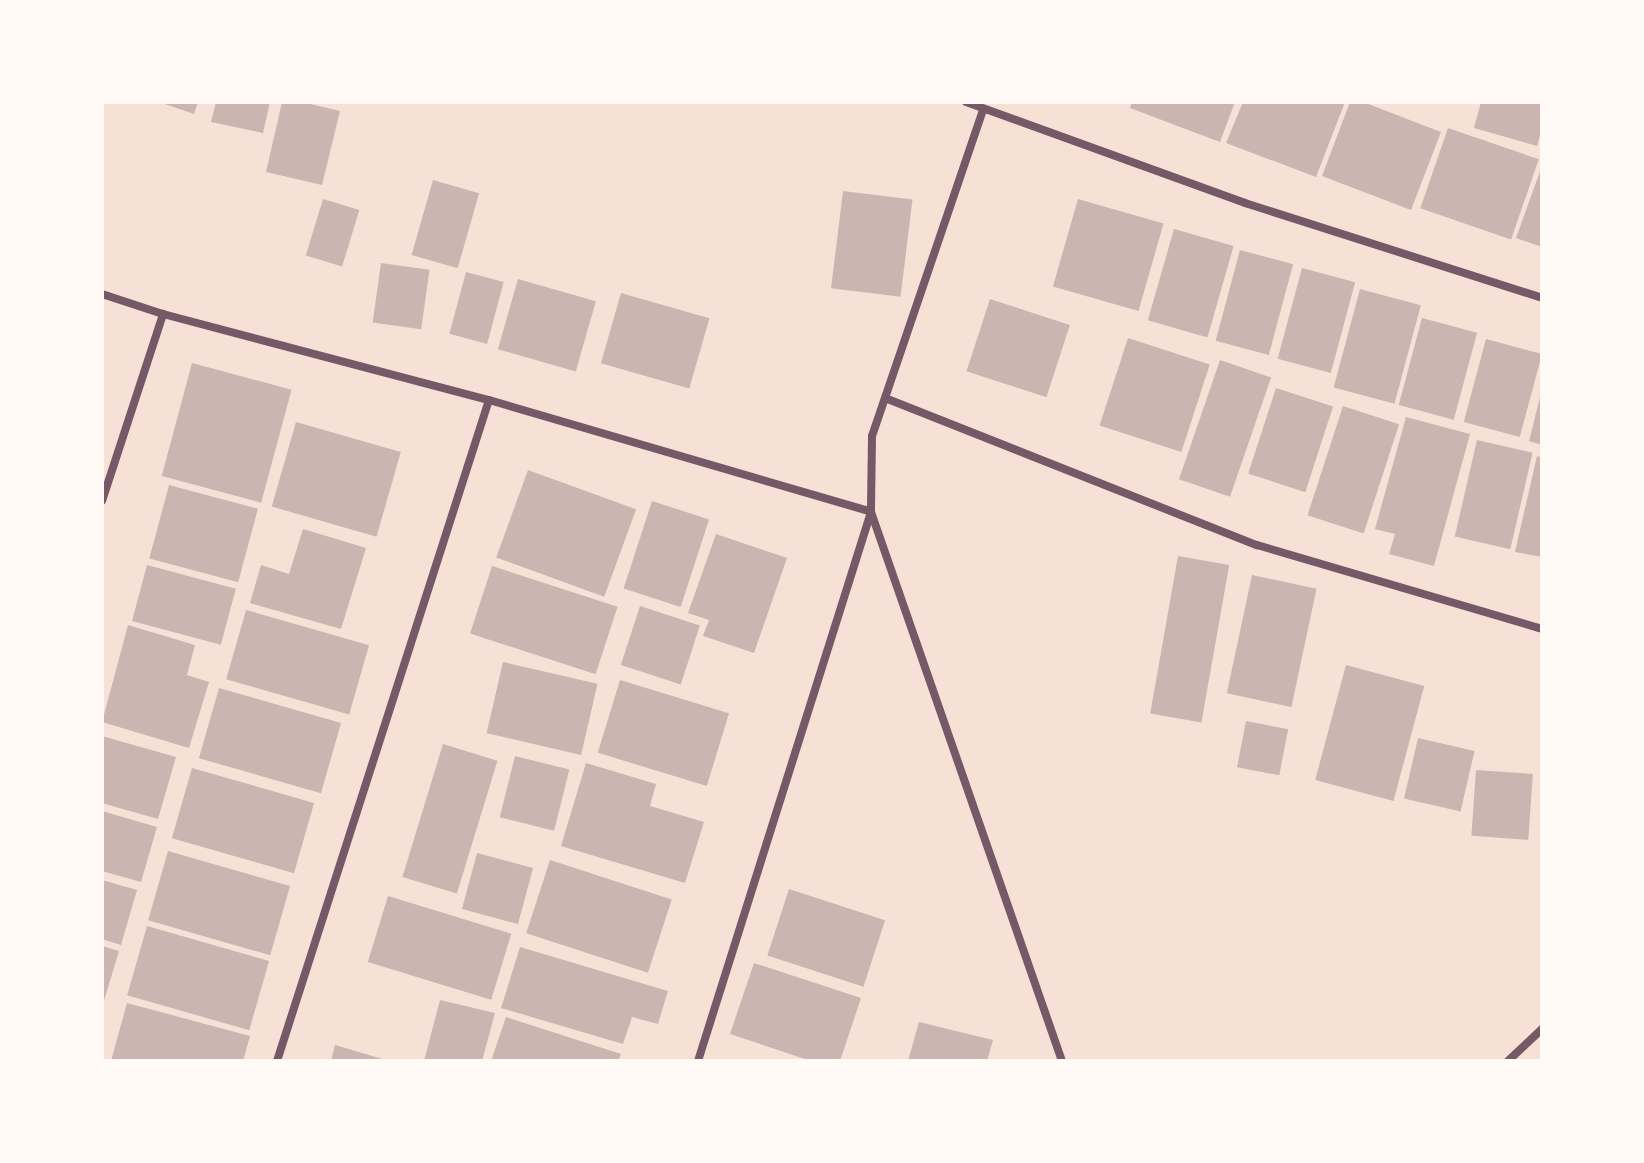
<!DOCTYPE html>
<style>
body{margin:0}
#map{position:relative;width:1644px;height:1163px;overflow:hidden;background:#f7e1d7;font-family:"Asap Condensed",sans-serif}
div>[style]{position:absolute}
.building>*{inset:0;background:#ccb4b1;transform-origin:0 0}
.minor>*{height:8px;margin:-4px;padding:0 4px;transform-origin:4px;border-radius:4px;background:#755966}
span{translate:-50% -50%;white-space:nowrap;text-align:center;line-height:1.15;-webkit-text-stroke:7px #fffaf5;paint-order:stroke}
.frame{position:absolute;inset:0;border:104px solid #fffaf5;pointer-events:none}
</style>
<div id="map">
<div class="building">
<div style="clip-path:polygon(159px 102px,198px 102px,194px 114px)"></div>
<div style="clip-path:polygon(216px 102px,270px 102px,263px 133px,211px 122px)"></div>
<div style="clip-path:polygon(282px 102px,302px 102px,340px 111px,322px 185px,266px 172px)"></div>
<div style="clip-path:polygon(1132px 102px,1235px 102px,1220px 142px,1130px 108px)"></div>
<div style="clip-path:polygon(1243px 102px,1345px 102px,1316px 177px,1226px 143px)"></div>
<div style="clip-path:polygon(1350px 102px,1363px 102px,1441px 132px,1411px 210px,1322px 176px)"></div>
<div style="clip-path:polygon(1481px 102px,1542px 102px,1542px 128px,1537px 146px,1474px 128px)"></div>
<div style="left:1448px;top:128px;width:96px;height:85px;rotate:19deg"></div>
<div style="clip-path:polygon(1542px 166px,1542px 247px,1516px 238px)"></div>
<div style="left:433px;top:180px;width:48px;height:78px;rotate:16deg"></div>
<div style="left:843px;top:191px;width:70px;height:98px;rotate:7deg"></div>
<div style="left:323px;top:199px;width:38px;height:59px;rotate:17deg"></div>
<div style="left:1078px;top:199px;width:89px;height:91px;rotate:16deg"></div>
<div style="left:1174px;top:229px;width:62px;height:95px;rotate:16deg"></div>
<div style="left:1240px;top:250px;width:55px;height:94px;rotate:15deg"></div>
<div style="left:381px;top:263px;width:49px;height:60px;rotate:8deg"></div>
<div style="left:1302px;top:268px;width:55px;height:94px;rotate:15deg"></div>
<div style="left:466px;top:272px;width:39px;height:64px;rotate:15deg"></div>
<div style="left:518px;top:279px;width:81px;height:73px;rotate:16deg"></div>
<div style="left:1360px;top:289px;width:63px;height:102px;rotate:15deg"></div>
<div style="left:621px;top:293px;width:92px;height:73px;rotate:16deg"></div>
<div style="left:990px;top:299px;width:84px;height:76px;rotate:18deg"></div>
<div style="left:1422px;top:318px;width:57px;height:90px;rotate:15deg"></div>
<div style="left:1128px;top:338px;width:86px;height:92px;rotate:18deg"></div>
<div style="left:1486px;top:339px;width:58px;height:86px;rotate:15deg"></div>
<div style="left:1220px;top:360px;width:54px;height:126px;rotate:19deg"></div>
<div style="left:192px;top:363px;width:103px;height:117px;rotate:15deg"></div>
<div style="left:1276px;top:388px;width:60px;height:90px;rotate:18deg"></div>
<div style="clip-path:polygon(1541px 393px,1542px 394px,1542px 445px,1529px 441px)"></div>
<div style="left:1343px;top:406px;width:59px;height:115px;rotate:18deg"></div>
<div style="clip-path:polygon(1406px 417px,1470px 434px,1434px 566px,1389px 554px,1395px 534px,1375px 529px)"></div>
<div style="left:296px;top:422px;width:109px;height:88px;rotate:16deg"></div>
<div style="left:1477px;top:440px;width:57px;height:99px;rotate:13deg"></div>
<div style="clip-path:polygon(1537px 456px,1542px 458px,1542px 557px,1515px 552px)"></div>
<div style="left:528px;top:470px;width:115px;height:93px;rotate:20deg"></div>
<div style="left:169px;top:485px;width:92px;height:76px;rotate:15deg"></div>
<div style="left:652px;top:501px;width:60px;height:92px;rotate:18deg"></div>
<div style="clip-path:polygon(303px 529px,366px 548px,341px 629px,250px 603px,261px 565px,289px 574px)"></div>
<div style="clip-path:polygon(716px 534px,787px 558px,754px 653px,703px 636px,709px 620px,688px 613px)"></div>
<div style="left:1178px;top:556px;width:52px;height:160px;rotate:10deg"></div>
<div style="left:147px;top:565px;width:92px;height:58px;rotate:15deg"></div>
<div style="left:492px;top:566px;width:132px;height:71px;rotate:18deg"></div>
<div style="left:1252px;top:575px;width:66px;height:121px;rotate:12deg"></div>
<div style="left:640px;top:606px;width:63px;height:62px;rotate:18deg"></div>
<div style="left:246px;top:610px;width:128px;height:72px;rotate:16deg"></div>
<div style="clip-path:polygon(128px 625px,195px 645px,187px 675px,209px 682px,189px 748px,102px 722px)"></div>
<div style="left:503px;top:662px;width:97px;height:73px;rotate:13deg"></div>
<div style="left:1346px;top:665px;width:81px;height:119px;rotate:15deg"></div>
<div style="left:620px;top:680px;width:114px;height:76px;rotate:17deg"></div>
<div style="left:219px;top:688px;width:127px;height:73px;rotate:16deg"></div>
<div style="left:1246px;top:721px;width:43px;height:47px;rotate:11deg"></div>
<div style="clip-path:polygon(102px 736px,176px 757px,158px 819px,102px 803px)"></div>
<div style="left:1418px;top:738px;width:58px;height:62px;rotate:13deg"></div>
<div style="left:443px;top:744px;width:57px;height:139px;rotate:17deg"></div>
<div style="left:515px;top:756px;width:56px;height:63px;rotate:14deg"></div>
<div style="clip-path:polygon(586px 763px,656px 784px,650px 806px,704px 822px,685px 883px,561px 846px)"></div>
<div style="left:192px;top:768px;width:127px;height:73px;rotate:16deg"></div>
<div style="left:1476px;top:770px;width:57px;height:66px;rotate:4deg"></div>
<div style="clip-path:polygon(102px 811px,157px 827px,141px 882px,102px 871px)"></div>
<div style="left:168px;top:851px;width:127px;height:72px;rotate:16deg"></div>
<div style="left:477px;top:853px;width:58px;height:58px;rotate:15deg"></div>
<div style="left:550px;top:860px;width:128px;height:77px;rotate:18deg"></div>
<div style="clip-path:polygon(102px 880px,137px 890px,121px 945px,102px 939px)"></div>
<div style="left:789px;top:889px;width:101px;height:70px;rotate:18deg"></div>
<div style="left:388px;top:896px;width:129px;height:69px;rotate:17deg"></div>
<div style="left:147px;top:926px;width:127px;height:72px;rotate:16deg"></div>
<div style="clip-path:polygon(102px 946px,119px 951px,103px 1004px,102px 1004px)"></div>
<div style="clip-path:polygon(520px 947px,668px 991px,658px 1024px,632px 1017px,623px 1044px,501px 1008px)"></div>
<div style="clip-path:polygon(754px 963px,861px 998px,840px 1061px,811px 1061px,730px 1034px)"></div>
<div style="clip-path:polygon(440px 1000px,495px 1013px,482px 1061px,424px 1061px)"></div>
<div style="clip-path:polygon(127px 1003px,250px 1036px,243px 1061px,111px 1061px)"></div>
<div style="clip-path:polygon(506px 1017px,621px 1054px,618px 1061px,491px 1061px)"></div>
<div style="clip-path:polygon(919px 1022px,993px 1040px,987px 1061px,908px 1061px)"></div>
<div style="clip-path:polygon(335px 1045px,386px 1060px,386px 1061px,331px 1061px)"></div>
</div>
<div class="minor">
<div style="left:966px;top:102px;width:297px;rotate:19.9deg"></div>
<div style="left:1245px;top:203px;width:312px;rotate:17.7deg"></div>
<div style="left:983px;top:110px;width:344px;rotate:108.8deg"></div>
<div style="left:872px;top:436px;width:76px;rotate:90.8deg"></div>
<div style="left:871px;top:512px;width:581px;rotate:70.82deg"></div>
<div style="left:102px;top:294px;width:64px;rotate:18.2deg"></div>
<div style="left:163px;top:314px;width:337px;rotate:14.8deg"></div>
<div style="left:489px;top:400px;width:398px;rotate:16.3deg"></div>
<div style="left:871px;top:512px;width:576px;rotate:107.49deg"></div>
<div style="left:885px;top:398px;width:400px;rotate:21.6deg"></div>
<div style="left:1257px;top:545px;width:297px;rotate:16.4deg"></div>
<div style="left:102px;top:501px;width:197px;rotate:-71.9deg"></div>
<div style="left:277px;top:1061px;width:694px;rotate:-72.22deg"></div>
<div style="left:1508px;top:1061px;width:47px;rotate:-43.3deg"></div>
</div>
<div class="frame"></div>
</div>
